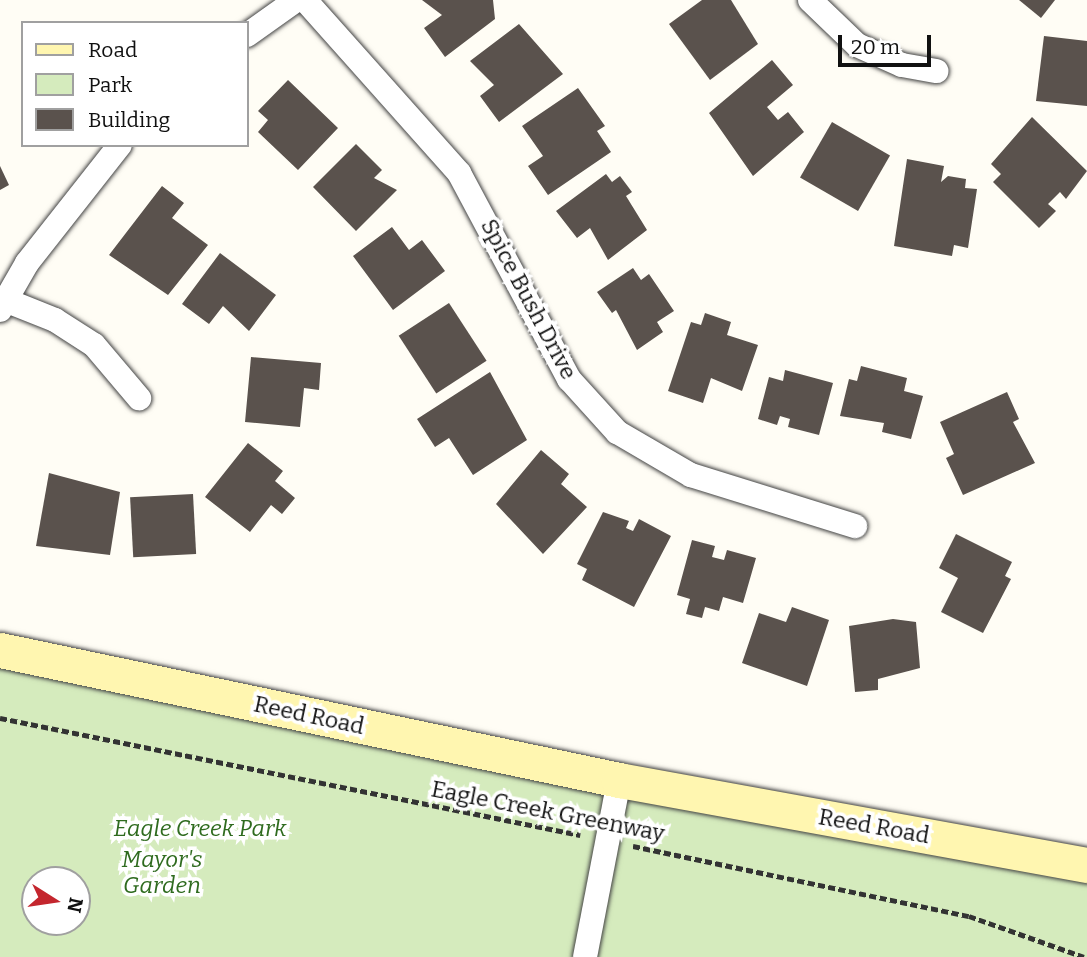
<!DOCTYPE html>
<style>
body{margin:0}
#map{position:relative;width:1087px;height:957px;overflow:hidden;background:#fffdf5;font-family:Bitter,serif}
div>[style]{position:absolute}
.green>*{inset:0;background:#d5ebbd}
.building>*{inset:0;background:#5a524d;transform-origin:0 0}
.path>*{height:4.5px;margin-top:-2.25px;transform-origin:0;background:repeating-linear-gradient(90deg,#333 0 7px,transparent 0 10.5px)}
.roads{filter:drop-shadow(0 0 2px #444) drop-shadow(0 0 2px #444)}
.street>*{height:24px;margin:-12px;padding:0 12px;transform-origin:12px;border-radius:12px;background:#fff}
.secondary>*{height:35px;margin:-17.5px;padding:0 17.5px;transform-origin:17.5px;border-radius:17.5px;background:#fff6b0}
span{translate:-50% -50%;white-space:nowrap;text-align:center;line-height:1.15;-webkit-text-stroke:7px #fff;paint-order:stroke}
.street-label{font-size:23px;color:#111}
.park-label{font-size:23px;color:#2f6b1f;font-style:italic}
.legend{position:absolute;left:21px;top:21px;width:228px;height:126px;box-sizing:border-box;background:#fff;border:2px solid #a0a0a0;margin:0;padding:9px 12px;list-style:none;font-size:21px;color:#111}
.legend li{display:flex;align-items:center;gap:14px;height:35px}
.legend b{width:35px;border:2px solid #a0a0a0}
.north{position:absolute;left:21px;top:866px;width:70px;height:70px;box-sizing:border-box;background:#fff;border:2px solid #a0a0a0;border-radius:50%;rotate:102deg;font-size:19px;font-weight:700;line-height:28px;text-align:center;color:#111}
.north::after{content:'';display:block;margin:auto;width:24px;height:32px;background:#c4262e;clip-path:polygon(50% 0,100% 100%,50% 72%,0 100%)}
.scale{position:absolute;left:838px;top:35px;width:93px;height:32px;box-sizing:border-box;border:4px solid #111;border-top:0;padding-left:9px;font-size:21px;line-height:24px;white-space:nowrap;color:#111;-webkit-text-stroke:5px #fff;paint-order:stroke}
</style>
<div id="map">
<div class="green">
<div style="clip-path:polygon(evenodd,0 657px,1087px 873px,1087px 957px,0 957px,0 657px,35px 880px,77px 880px,77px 922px,35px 922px,35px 880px)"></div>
</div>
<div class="building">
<div style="clip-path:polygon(422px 0,493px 0,495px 19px,445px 57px,424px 28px,442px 15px)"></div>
<div style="clip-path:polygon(702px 0,731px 0,758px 44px,710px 80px,669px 24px)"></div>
<div style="clip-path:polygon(1019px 0,1055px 0,1041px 18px)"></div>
<div style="clip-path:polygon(519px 24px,563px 74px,499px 122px,480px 96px,494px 85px,470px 61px)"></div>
<div style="clip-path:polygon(1044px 36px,1087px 41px,1087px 106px,1036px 101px)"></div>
<div style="clip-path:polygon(772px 60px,793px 85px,767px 107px,778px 120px,788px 112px,804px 132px,753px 176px,709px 113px)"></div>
<div style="clip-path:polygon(288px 80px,338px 128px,298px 170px,258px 132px,268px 120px,258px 111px)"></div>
<div style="clip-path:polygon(578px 88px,605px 126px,597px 131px,611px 152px,548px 195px,528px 166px,543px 156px,522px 126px)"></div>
<div style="clip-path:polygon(1032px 117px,1087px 171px,1066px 199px,1060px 192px,1048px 204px,1056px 211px,1039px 228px,993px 182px,1001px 174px,991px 164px)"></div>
<div style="left:832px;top:122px;width:67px;height:64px;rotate:30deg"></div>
<div style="clip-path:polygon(356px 144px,382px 170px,374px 178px,397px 190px,356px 231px,313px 187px)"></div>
<div style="clip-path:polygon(907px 159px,944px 166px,941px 182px,948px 176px,966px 179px,965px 188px,977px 189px,968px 248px,954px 245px,952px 256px,894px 246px)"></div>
<div style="clip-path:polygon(0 166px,9px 185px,0 190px)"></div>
<div style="clip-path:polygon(606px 174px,612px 182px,620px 176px,632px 192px,626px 196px,647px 230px,608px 260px,590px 228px,577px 238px,556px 211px)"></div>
<div style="clip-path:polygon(162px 186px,184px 203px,172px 218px,208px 245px,168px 295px,109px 255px)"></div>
<div style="clip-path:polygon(392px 227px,409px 250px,422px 240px,445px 271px,393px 310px,353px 256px)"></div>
<div style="clip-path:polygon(220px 253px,276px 295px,249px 331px,223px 306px,209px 324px,182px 304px)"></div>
<div style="clip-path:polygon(633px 268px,641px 280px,649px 274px,674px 311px,657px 322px,663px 332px,637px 350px,616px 310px,612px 313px,597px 292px)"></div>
<div style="left:449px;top:303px;width:69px;height:60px;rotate:57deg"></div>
<div style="clip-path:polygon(705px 313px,731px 322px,727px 335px,758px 345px,742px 391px,711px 378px,703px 403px,668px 391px,691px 322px,701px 325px)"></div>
<div style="clip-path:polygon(251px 357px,321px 363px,319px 390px,304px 388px,300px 427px,245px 422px)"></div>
<div style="clip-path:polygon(861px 366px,907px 378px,904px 391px,923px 396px,911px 439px,882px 432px,884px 423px,840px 416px,849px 379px,857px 381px)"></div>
<div style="clip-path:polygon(785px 370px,833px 383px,819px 435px,788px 427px,790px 419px,780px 416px,777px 425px,758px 419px,769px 377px,783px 381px)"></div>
<div style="clip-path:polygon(490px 372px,527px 440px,473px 475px,449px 438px,435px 447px,417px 419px)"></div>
<div style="clip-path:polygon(1007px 392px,1019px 419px,1013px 422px,1035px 463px,963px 495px,946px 458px,954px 454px,940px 422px)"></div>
<div style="clip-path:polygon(248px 443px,283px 471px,275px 481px,295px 498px,282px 514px,271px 505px,250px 532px,205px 497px)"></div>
<div style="clip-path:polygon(541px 450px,569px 474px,561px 484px,587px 507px,543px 554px,496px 504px)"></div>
<div style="clip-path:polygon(49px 473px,120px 492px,110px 555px,36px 546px)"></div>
<div style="left:193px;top:494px;width:60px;height:63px;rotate:87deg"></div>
<div style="clip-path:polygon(603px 512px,629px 521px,626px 528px,633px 531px,639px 519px,671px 536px,634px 607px,582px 580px,587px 569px,577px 564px)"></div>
<div style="clip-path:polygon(956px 534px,1012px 562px,1005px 576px,1011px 579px,983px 633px,941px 612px,958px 578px,939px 568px)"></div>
<div style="clip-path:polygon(692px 540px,715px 546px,712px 557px,724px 560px,727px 550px,756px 558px,743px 603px,723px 597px,719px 611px,705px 607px,702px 618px,686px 614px,690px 599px,677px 595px)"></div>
<div style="clip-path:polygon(792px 607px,829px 620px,807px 686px,742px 663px,759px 613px,786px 622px)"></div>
<div style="clip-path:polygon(893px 619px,916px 622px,920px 668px,878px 679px,878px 690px,855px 692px,849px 626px)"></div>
</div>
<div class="path">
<div style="left:0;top:718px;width:592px;rotate:11.4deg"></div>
<div style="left:633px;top:846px;width:343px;rotate:11.8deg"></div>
<div style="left:969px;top:916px;width:122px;rotate:19.6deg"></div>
</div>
<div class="roads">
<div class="street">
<div style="left:305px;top:0;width:232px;rotate:48.3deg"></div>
<div style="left:459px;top:173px;width:234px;rotate:61.9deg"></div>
<div style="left:569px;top:379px;width:72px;rotate:47.8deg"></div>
<div style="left:617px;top:432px;width:86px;rotate:30.2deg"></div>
<div style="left:691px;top:475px;width:172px;rotate:17.3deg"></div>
<div style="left:810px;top:0;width:65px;rotate:43.8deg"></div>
<div style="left:857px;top:45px;width:49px;rotate:24deg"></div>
<div style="left:902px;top:65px;width:35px;rotate:10deg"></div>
<div style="left:247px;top:35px;width:60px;rotate:-35.5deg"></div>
<div style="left:0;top:298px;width:59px;rotate:21.8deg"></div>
<div style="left:55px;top:320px;width:46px;rotate:32.7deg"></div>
<div style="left:94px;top:345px;width:70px;rotate:49.7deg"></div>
<div style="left:0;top:310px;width:54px;rotate:-60.1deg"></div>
<div style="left:27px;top:263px;width:150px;rotate:-51.8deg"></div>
<div style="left:585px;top:957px;width:180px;rotate:-79.1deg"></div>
</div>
<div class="secondary">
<div style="left:0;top:650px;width:633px;rotate:11.86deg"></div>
<div style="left:619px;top:780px;width:476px;rotate:10.3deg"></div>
</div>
</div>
<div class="street-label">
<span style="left:529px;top:299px;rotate:62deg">Spice Bush Drive</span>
<span style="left:309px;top:715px;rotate:12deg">Reed Road</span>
<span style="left:548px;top:811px;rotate:11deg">Eagle Creek Greenway</span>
<span style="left:874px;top:826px;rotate:10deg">Reed Road</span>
</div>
<div class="park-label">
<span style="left:200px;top:828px">Eagle Creek Park</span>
<span style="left:162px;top:872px">Mayor's<br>Garden</span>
</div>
<ul class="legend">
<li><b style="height:9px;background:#fff6b0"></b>Road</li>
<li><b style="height:19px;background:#d5ebbd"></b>Park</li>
<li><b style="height:19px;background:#5a524d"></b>Building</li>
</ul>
<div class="north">N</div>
<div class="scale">20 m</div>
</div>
